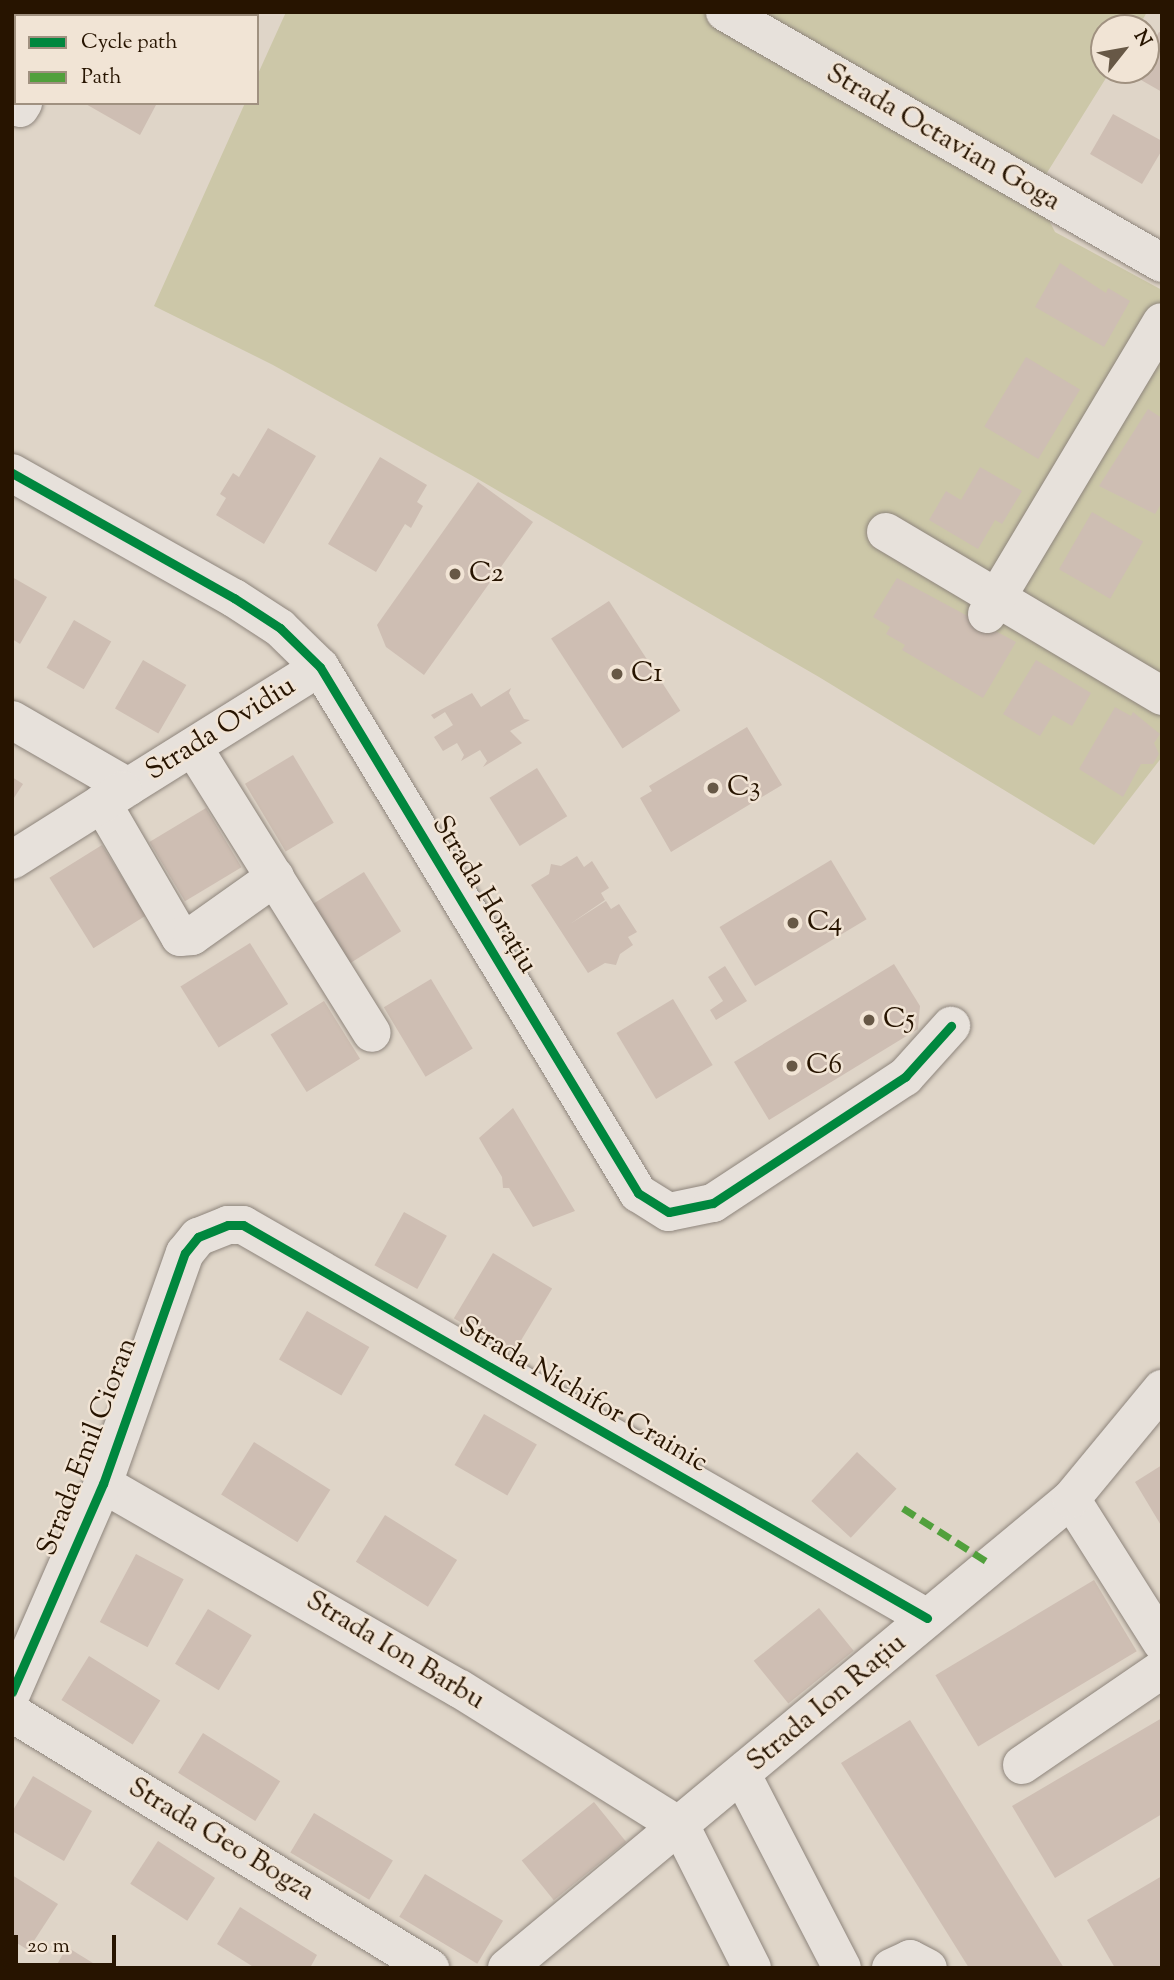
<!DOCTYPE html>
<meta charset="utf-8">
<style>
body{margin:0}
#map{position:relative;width:1174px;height:1980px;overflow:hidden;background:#dfd5c8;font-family:"Sorts Mill Goudy",serif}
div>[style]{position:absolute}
.green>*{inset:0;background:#ccc7a8}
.building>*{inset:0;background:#cebeb3;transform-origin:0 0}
.roads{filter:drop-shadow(0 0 2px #8e857c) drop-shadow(0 0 2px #8e857c)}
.minor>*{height:38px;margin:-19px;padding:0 19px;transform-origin:19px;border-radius:19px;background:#e7e1db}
.quiet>*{height:7px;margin-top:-3.5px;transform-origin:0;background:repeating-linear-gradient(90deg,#51a03c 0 14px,transparent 0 21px)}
.cycleway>*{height:9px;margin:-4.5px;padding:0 4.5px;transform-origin:4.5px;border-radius:4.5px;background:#00873e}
.dots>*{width:19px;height:19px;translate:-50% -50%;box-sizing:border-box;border:4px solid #f1e4d5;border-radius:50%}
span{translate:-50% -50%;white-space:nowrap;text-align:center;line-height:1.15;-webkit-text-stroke:5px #f1e4d5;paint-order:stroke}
.street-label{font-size:28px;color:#271400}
.poi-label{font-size:28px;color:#271400}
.left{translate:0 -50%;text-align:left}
.frame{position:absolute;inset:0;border:14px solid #271400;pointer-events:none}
.legend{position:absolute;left:14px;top:14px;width:245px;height:91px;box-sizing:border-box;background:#f1e4d5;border:2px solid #a09180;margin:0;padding:9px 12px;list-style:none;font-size:21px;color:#271400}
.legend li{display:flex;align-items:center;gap:14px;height:35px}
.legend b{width:35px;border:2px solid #a09180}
.north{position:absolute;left:1090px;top:14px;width:70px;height:70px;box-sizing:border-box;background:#f1e4d5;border:2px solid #a09180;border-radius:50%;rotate:59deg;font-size:19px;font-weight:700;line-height:28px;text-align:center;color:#271400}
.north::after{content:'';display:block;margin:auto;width:24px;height:32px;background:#675846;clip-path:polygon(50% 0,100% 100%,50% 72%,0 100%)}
.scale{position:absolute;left:14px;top:1935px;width:102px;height:32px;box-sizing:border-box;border:4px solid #271400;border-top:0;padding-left:9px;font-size:21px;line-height:24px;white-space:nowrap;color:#271400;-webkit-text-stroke:5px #f1e4d5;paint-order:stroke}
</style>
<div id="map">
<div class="green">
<div style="clip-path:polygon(286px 12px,1147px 12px,1138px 28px,1104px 28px,1104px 70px,1111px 70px,1035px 192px,1055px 232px,1162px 290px,1162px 757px,1094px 845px,819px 677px,471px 475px,273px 365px,154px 306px,245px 103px,257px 103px,257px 76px)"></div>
</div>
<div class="building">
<div style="clip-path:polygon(1159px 32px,1162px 33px,1162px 92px,1134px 76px,1137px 70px,1146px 70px,1146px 54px)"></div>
<div style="clip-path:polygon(84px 103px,157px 103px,140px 135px)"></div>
<div style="clip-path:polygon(1113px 114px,1162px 141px,1162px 150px,1142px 184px,1090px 154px)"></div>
<div style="clip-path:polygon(1060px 263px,1106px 293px,1108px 288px,1130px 301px,1104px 347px,1035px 307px)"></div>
<div style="left:1026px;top:357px;width:63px;height:81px;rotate:31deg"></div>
<div style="clip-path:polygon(1148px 409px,1162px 418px,1162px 502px,1155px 514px,1099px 486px)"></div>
<div style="clip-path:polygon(268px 428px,316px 456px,264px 544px,216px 515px,226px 498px,220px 494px,233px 473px,239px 477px)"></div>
<div style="clip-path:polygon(380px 457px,427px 485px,417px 502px,423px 506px,411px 528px,405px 524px,376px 572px,328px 544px)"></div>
<div style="clip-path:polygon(980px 467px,1022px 491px,1002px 524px,995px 520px,978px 549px,929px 520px,946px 491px,961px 500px)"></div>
<div style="clip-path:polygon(478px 482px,533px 522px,424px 675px,386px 647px,377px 625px)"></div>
<div style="left:1092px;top:512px;width:59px;height:66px;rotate:30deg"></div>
<div style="clip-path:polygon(12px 577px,47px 597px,20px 644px,12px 639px)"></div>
<div style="clip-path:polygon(897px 578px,1016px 642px,983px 698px,902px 650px,905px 645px,886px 634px,890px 627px,873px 617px)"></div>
<div style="left:609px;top:601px;width:131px;height:69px;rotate:57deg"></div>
<div style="left:74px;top:620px;width:43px;height:55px;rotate:30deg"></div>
<div style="left:143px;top:660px;width:50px;height:56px;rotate:30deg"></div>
<div style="clip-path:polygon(1036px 660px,1091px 693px,1072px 726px,1053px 715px,1040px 736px,1003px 714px)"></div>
<div style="clip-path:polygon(511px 688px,509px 693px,524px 719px,530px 720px,510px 731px,522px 743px,483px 767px,487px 761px,480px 750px,461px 761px,464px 755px,457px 743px,443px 751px,434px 737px,453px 725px,445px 712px,434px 719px,431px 715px,472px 693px,481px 707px)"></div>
<div style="clip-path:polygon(1115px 707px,1131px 716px,1133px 712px,1160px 734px,1154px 743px,1159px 754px,1153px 764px,1141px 764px,1123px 797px,1079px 769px)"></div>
<div style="clip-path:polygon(747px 727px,782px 785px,671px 852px,640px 798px,652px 791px,649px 786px)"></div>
<div style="left:293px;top:755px;width:79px;height:56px;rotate:59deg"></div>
<div style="left:537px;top:768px;width:57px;height:56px;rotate:58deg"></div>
<div style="clip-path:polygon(12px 777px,23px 784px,12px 801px)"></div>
<div style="left:206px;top:808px;width:69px;height:66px;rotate:59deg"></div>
<div style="left:102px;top:845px;width:83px;height:62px;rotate:58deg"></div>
<div style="clip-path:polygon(577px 856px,584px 867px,592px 861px,609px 888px,601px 893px,605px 900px,570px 924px,606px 901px,611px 909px,619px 904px,637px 932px,628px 937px,633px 945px,620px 954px,616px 965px,605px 963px,588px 973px,531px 885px,549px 874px,551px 864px,561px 866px)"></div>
<div style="left:831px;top:860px;width:69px;height:130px;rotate:59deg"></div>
<div style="left:364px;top:872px;width:70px;height:65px;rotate:58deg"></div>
<div style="left:250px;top:943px;width:72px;height:82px;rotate:58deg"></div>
<div style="clip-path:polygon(894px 964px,920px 1006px,918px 1029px,769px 1120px,734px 1062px)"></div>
<div style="clip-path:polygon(725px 966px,747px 1001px,716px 1020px,710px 1010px,723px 1001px,708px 977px)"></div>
<div style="left:431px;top:979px;width:81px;height:55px;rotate:59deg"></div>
<div style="left:673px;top:999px;width:77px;height:66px;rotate:59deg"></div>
<div style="left:324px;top:1001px;width:68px;height:63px;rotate:58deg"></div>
<div style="clip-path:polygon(513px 1108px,575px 1211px,533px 1227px,509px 1188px,503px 1188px,502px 1177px,479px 1138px)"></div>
<div style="left:404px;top:1212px;width:49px;height:61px;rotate:29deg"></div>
<div style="left:493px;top:1253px;width:69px;height:76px;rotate:31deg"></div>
<div style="left:307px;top:1311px;width:72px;height:56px;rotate:30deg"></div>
<div style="left:484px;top:1414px;width:61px;height:59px;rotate:30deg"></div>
<div style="left:254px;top:1442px;width:90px;height:62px;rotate:32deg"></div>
<div style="left:857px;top:1452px;width:54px;height:67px;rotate:43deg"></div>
<div style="clip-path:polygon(1162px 1465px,1162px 1527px,1135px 1482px)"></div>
<div style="left:385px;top:1515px;width:85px;height:55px;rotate:32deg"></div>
<div style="left:136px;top:1554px;width:54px;height:77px;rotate:28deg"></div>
<div style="left:1094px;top:1580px;width:83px;height:185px;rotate:59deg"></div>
<div style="left:819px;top:1608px;width:55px;height:84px;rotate:51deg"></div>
<div style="left:208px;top:1609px;width:51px;height:64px;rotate:31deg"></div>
<div style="left:89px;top:1656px;width:84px;height:52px;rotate:32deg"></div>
<div style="clip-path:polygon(1162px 1718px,1162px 1814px,1055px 1878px,1012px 1806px)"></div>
<div style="clip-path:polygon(910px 1720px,1064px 1968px,969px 1968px,841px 1763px)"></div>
<div style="left:203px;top:1733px;width:91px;height:47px;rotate:32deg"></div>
<div style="clip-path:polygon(33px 1776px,92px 1811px,64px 1861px,12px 1831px,12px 1812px)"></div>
<div style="left:594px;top:1802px;width:51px;height:93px;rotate:51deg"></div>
<div style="left:314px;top:1813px;width:92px;height:46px;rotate:31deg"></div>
<div style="left:158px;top:1841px;width:68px;height:51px;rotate:33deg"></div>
<div style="left:425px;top:1874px;width:91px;height:50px;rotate:31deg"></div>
<div style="clip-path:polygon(12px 1875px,58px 1904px,28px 1950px,12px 1940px)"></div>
<div style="clip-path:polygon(1162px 1876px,1162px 1968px,1115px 1968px,1087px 1920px)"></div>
<div style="clip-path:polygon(240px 1907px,317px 1955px,310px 1968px,255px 1968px,217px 1944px)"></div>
<div style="clip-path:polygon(67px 1947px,101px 1968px,55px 1968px)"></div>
</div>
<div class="roads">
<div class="minor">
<div style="left:725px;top:12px;width:504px;rotate:29.87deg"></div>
<div style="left:64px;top:16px;width:4px;rotate:-63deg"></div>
<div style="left:20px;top:108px;width:6px;rotate:-59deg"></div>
<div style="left:12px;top:473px;width:255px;rotate:29.4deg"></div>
<div style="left:234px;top:598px;width:55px;rotate:33.1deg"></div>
<div style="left:280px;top:628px;width:56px;rotate:44.3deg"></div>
<div style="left:320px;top:667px;width:615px;rotate:58.84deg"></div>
<div style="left:638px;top:1193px;width:36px;rotate:32deg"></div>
<div style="left:669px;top:1212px;width:45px;rotate:-11.6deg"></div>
<div style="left:713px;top:1203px;width:230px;rotate:-33.3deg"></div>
<div style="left:905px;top:1077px;width:69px;rotate:-48deg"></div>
<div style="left:886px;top:532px;width:321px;rotate:30.7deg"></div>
<div style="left:987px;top:614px;width:340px;rotate:-59.1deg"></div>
<div style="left:12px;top:720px;width:134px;rotate:30deg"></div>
<div style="left:128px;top:787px;width:226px;rotate:-32deg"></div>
<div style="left:193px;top:747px;width:337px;rotate:58deg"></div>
<div style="left:102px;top:803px;width:155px;rotate:59.8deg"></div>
<div style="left:180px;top:937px;width:12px;rotate:-5deg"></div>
<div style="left:192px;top:936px;width:102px;rotate:-35.4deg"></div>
<div style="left:12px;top:860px;width:131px;rotate:-32.2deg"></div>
<div style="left:103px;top:1484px;width:412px;rotate:29.9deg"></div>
<div style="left:460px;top:1689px;width:261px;rotate:32deg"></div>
<div style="left:681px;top:1827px;width:158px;rotate:63.3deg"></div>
<div style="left:1071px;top:1499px;width:170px;rotate:57.7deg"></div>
<div style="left:12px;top:1692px;width:227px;rotate:-66.4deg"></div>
<div style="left:103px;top:1484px;width:245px;rotate:-70.5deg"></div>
<div style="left:185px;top:1253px;width:21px;rotate:-51deg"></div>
<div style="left:198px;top:1237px;width:32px;rotate:-22deg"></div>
<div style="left:228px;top:1225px;width:15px"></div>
<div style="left:243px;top:1225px;width:789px;rotate:29.88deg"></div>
<div style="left:12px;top:1713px;width:490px;rotate:31.4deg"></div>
<div style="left:1022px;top:1765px;width:170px;rotate:-34.4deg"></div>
<div style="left:742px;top:1775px;width:217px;rotate:62.6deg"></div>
<div style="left:507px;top:1968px;width:734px;rotate:-39.75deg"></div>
<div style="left:1071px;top:1499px;width:143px;rotate:-50.4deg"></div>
<div style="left:891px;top:1968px;width:21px;rotate:-25deg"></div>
<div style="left:910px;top:1959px;width:20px;rotate:27deg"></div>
</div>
</div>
<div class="quiet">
<div style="left:903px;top:1508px;width:104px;rotate:32.5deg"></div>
</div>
<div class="cycleway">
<div style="left:12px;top:473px;width:255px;rotate:29.4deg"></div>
<div style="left:234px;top:598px;width:55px;rotate:33.1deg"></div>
<div style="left:280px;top:628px;width:56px;rotate:44.3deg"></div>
<div style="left:320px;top:667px;width:615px;rotate:58.84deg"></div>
<div style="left:638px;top:1193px;width:36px;rotate:32deg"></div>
<div style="left:669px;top:1212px;width:45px;rotate:-11.6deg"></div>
<div style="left:713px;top:1203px;width:230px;rotate:-33.3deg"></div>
<div style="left:905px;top:1077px;width:69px;rotate:-48deg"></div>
<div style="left:12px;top:1692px;width:227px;rotate:-66.4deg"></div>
<div style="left:103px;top:1484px;width:245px;rotate:-70.5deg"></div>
<div style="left:185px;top:1253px;width:21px;rotate:-51deg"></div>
<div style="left:198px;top:1237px;width:32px;rotate:-22deg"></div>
<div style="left:228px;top:1225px;width:15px"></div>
<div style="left:243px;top:1225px;width:789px;rotate:29.88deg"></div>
</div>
<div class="dots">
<div style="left:455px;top:574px;background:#675846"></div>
<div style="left:617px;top:674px;background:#675846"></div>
<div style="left:713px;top:788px;background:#675846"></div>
<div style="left:793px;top:923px;background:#675846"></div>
<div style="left:869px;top:1020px;background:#675846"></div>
<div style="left:792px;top:1066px;background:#675846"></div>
</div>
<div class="street-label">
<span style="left:943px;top:138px;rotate:30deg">Strada Octavian Goga</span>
<span style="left:221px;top:729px;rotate:-32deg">Strada Ovidiu</span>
<span style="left:484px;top:895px;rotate:59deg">Strada Horațiu</span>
<span style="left:583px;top:1395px;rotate:30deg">Strada Nichifor Crainic</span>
<span style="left:88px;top:1447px;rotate:-69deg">Strada Emil Cioran</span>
<span style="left:395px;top:1651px;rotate:31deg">Strada Ion Barbu</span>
<span style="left:827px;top:1703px;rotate:-40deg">Strada Ion Rațiu</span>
<span style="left:221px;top:1840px;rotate:31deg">Strada Geo Bogza</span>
</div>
<div class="poi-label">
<span class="left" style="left:469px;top:574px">C2</span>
<span class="left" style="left:631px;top:674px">C1</span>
<span class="left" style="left:727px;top:788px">C3</span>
<span class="left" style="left:807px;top:923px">C4</span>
<span class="left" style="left:883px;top:1020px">C5</span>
<span class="left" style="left:806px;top:1066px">C6</span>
</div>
<div class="frame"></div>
<ul class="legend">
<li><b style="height:9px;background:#00873e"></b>Cycle path</li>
<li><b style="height:9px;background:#51a03c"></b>Path</li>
</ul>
<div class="north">N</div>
<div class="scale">20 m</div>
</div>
